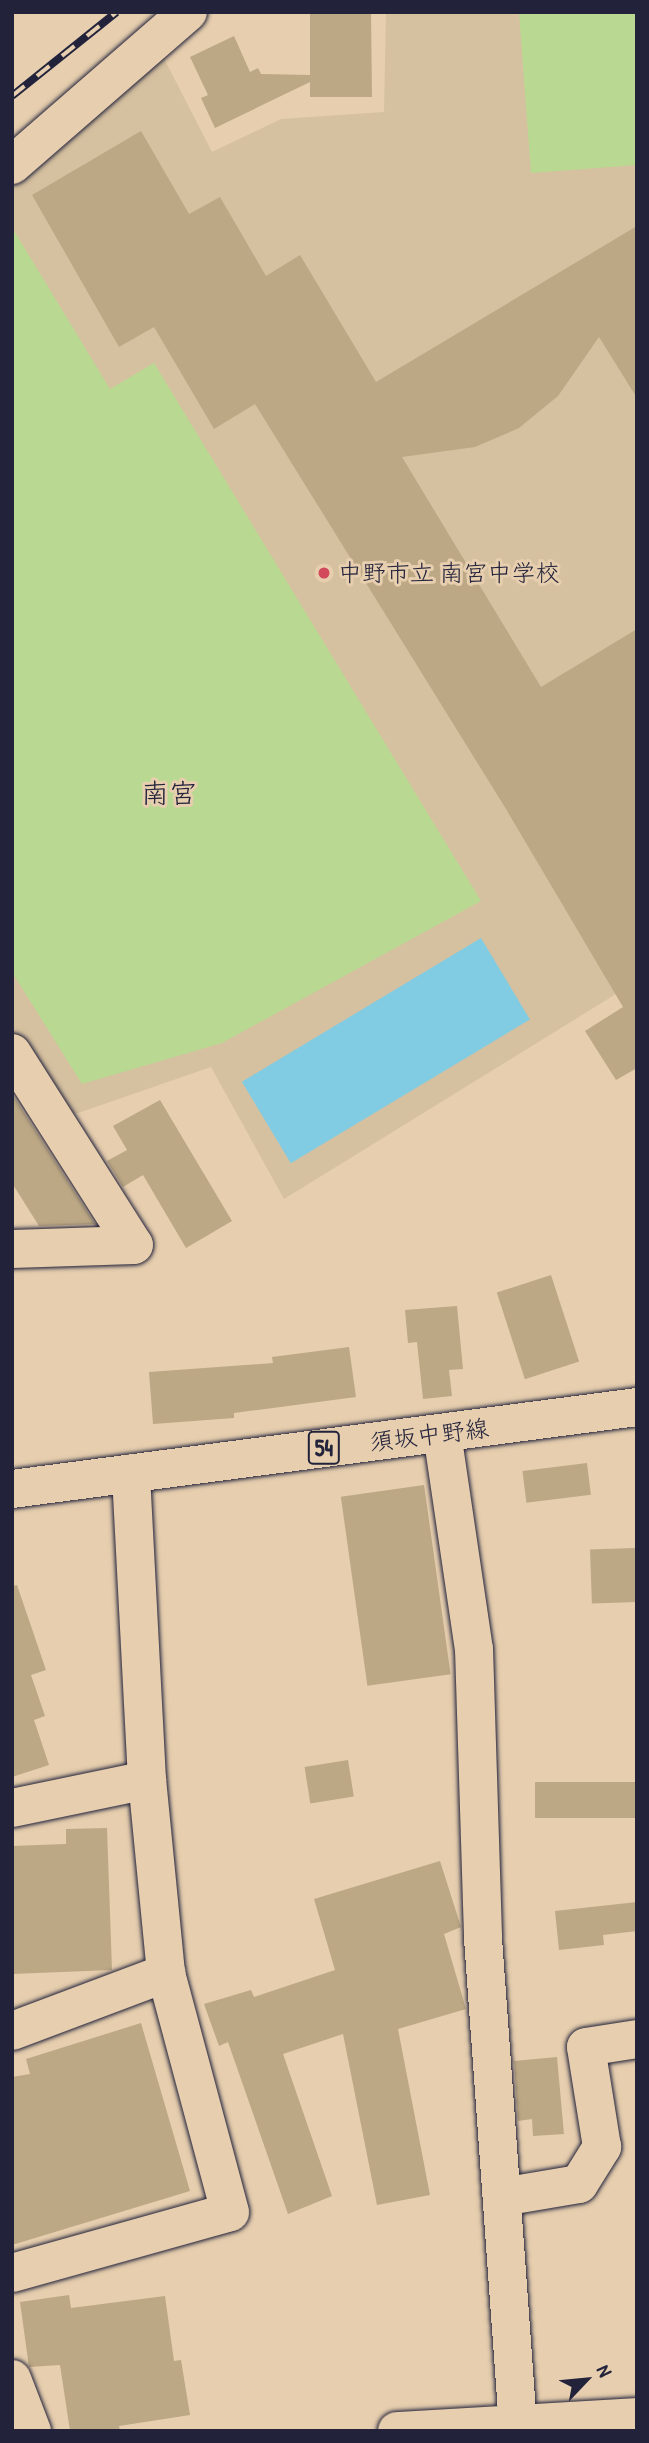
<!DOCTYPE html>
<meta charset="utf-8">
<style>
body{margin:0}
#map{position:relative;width:649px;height:2443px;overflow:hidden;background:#e6ceae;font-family:"Patrick Hand","Klee One",sans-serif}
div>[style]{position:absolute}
.built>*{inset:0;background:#d5c09f}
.green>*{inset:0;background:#b9d992}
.water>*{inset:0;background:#82cce3;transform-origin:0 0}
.building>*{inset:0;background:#bca884;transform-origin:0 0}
.roads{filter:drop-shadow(0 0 2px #22223b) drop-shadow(0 0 2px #22223b)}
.minor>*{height:38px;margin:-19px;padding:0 19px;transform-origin:19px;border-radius:19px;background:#e6ceae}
.major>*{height:38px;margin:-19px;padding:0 19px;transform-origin:19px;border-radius:19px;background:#e6ceae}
.rail>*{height:8px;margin-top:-4px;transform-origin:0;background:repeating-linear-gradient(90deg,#e6ceae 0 16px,#22223b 0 32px);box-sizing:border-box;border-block:2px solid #22223b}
.dots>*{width:19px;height:19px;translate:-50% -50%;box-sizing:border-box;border:4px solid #e6ceae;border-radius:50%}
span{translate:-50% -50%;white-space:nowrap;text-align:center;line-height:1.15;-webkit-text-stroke:6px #e6ceae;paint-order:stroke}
.shield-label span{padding:2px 5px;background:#e6ceae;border:2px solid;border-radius:5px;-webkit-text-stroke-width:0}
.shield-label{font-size:23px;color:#22223b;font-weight:700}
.poi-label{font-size:24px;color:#22223b}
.left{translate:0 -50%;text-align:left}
.street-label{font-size:24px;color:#22223b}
.quarter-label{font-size:28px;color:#22223b}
.frame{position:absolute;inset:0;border:14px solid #22223b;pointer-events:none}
.north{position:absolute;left:551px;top:2345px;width:70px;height:70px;-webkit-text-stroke:5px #e6ceae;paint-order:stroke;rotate:64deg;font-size:19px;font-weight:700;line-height:28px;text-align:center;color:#22223b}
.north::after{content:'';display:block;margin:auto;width:24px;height:32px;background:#22223b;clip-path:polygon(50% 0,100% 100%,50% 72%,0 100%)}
</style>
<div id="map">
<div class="built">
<div style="clip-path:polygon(386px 12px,637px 12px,637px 981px,284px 1199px,211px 1067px,55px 1121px,12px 1053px,12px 165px,155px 41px,212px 152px,281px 119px,384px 112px)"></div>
</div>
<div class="green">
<div style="clip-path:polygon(519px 12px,637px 12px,637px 165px,531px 173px)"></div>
<div style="clip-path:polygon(13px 229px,110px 389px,154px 363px,481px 901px,222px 1043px,82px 1084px,12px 972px)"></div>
</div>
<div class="water">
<div style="left:481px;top:938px;width:95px;height:279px;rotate:59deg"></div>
</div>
<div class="building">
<div style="clip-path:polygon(310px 12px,371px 12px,372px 97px,310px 97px,310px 82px,215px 128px,201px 98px,208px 95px,190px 57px,234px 36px,250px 72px,258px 68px,261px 74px,310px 75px)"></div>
<div style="clip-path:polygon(141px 131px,189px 214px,220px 197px,266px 276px,300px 255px,376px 382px,637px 226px,637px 398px,599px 337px,558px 396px,519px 428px,475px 447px,402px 457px,541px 687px,637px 629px,637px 1068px,616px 1080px,585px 1031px,623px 1007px,506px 809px,255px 404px,214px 429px,154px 327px,119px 347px,32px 195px)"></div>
<div style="clip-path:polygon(12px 1094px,95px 1224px,39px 1226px,12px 1183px)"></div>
<div style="clip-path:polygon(160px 1100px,232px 1221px,186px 1248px,143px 1175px,123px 1187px,107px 1161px,127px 1150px,113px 1126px)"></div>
<div style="left:551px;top:1275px;width:91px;height:57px;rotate:72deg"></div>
<div style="clip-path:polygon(457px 1306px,463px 1369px,449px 1370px,452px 1396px,423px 1399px,417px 1342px,408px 1343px,405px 1310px)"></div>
<div style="clip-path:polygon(349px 1347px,356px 1397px,234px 1413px,234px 1418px,153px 1424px,149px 1372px,273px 1363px,272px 1357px)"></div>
<div style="left:587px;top:1463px;width:32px;height:65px;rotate:83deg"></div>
<div style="left:424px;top:1485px;width:191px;height:84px;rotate:82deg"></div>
<div style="left:635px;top:1548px;width:54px;height:45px;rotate:88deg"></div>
<div style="clip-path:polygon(17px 1585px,46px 1670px,31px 1675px,45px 1716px,34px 1720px,49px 1765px,12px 1777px,12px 1586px)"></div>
<div style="left:348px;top:1760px;width:37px;height:44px;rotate:81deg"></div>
<div style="left:637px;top:1782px;width:36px;height:102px;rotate:90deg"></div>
<div style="clip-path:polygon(107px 1828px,112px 1970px,12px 1974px,12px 1846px,66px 1844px,66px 1829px)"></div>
<div style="clip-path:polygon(440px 1861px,461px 1927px,444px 1934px,466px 2009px,398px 2029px,430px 2195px,377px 2205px,343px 2034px,283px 2054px,332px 2196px,288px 2214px,228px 2042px,219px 2046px,204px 2004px,251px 1990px,254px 1997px,335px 1970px,314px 1899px)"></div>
<div style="clip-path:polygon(637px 1902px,637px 1931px,603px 1935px,604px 1945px,559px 1950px,555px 1911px)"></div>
<div style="clip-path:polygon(141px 2023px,190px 2191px,12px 2245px,12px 2077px,30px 2074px,26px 2059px)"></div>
<div style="clip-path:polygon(557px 2057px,564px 2134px,533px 2136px,532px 2119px,518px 2121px,514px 2061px)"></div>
<div style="clip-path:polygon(69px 2295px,71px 2308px,165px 2296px,174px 2361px,181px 2360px,190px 2415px,119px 2426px,120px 2431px,70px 2431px,60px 2365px,29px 2367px,20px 2302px)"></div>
</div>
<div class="roads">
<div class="minor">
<div style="left:12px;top:165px;width:233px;rotate:-41deg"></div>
<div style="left:12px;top:1053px;width:227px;rotate:57.6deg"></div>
<div style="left:134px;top:1245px;width:122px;rotate:178.1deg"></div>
<div style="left:442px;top:1433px;width:218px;rotate:81.6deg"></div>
<div style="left:474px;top:1649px;width:289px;rotate:88.2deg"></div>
<div style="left:483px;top:1938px;width:489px;rotate:85.9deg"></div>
<div style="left:12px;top:1808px;width:138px;rotate:-11.7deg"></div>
<div style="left:12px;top:2031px;width:165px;rotate:-20.6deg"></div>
<div style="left:502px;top:2197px;width:78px;rotate:-9.6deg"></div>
<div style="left:579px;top:2184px;width:44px;rotate:-58.1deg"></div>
<div style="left:602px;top:2147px;width:101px;rotate:-99.1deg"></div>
<div style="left:586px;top:2047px;width:52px;rotate:-8.9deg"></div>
<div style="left:12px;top:2273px;width:226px;rotate:-15.6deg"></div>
<div style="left:230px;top:2212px;width:247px;rotate:-105deg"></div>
<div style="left:166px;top:1973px;width:194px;rotate:-95.6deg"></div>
<div style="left:147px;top:1780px;width:307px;rotate:-93deg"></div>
<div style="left:12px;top:2379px;width:56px;rotate:69deg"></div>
<div style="left:397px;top:2431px;width:240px;rotate:-3.3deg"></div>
</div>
<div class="major">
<div style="left:12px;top:1489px;width:630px;rotate:-7.47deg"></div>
</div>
</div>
<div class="rail">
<div style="left:12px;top:96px;width:134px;rotate:-38.7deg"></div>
</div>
<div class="dots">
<div style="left:324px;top:573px;background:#d1495b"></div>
</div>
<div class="shield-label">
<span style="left:324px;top:1448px">54</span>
</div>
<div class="poi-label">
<span class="left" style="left:338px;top:573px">中野市立 南宮中学校</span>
</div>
<div class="street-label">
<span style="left:429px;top:1435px;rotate:-7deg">須坂中野線</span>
</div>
<div class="quarter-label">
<span style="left:169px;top:793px">南宮</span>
</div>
<div class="frame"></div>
<div class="north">N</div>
</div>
